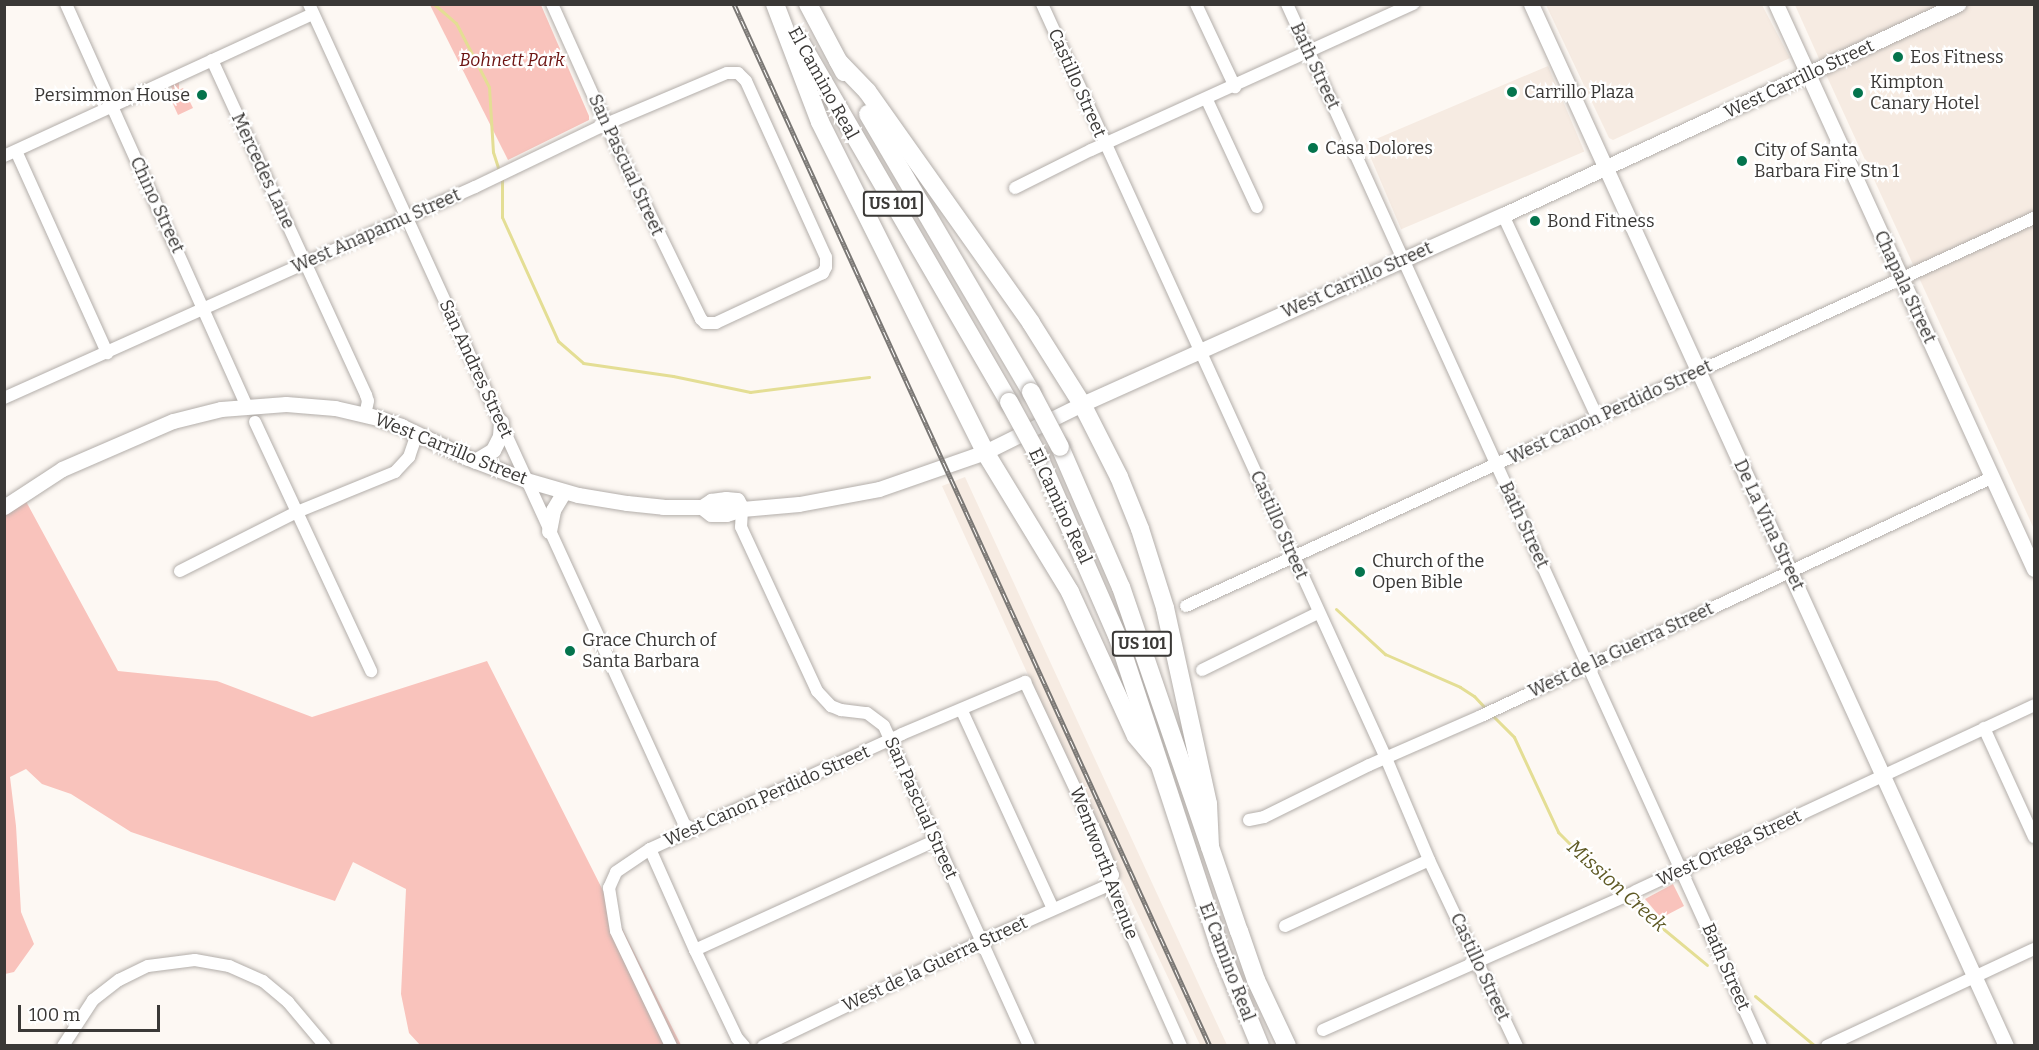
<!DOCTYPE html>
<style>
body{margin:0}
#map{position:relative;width:2039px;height:1050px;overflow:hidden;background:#fdf8f3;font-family:Bitter,serif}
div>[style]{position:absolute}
.built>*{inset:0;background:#f6ebe2;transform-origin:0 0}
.green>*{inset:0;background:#f9c3bc}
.stream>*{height:3px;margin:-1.5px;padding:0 1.5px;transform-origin:1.5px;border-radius:1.5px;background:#e4de94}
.roads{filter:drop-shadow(0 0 2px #b3aeaa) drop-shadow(0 0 2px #b3aeaa)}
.minor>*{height:12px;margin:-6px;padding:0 6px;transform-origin:6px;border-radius:6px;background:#fff}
.major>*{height:15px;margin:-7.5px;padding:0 7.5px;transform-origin:7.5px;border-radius:7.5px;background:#fff}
.highway>*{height:18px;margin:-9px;padding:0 9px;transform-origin:9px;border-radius:9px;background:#fff}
.rail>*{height:5px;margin-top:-2.5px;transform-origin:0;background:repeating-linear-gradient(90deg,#fff 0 9px,#7a7774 0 18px);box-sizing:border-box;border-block:2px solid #7a7774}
.bridges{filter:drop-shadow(0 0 2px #b3aeaa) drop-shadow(0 0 2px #b3aeaa)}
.highway-bridge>*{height:18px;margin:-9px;padding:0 9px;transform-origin:9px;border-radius:9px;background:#fff}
.dots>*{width:16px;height:16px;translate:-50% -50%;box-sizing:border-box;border:3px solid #fff;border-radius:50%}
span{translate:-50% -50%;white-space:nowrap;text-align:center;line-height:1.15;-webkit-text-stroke:4.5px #fff;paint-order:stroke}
.shield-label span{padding:2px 4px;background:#fff;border:2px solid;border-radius:4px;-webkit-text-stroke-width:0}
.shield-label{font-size:16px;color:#3a3836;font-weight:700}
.poi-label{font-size:18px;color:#3a3836}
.left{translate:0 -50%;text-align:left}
.right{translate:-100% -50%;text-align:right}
.park-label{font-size:18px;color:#6c1311;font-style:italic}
.street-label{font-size:18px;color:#3a3836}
.water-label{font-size:20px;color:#5e5924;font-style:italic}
.frame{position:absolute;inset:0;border:6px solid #3a3836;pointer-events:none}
.scale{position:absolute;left:18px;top:1005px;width:142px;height:27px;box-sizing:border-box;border:3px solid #3a3836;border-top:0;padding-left:8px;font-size:18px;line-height:21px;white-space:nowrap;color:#3a3836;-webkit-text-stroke:4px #fff;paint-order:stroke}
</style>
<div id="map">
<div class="built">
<div style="clip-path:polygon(1546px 5px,1762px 5px,1790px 58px,1613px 140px,1609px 138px)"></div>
<div style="clip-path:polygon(1795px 5px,2034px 5px,2034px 529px,1829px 81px)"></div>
<div style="left:1548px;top:66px;width:93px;height:199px;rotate:67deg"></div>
<div style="clip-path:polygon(965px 477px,1200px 987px,1227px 1045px,1200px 1045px,1117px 870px,942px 486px)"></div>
</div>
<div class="green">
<div style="clip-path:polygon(430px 5px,541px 5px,589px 116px,589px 120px,508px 160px)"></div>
<div style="clip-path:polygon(179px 81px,179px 90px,183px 88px,193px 108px,178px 115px,169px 95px,174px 92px,170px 85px)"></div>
<div style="clip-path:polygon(22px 494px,118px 671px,217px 681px,312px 717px,487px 661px,681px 1045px,420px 1045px,409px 1033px,401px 994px,406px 889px,353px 862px,335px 901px,131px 832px,71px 794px,42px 784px,26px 769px,10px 777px,16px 826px,21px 912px,34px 944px,14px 972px,5px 974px,4px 507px)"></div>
<div style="clip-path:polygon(1673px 884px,1684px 906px,1661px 918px,1645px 899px)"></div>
</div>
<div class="stream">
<div style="left:434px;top:4px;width:29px;rotate:41deg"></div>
<div style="left:456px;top:23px;width:72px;rotate:62.7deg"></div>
<div style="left:489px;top:87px;width:65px;rotate:86.5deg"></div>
<div style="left:493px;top:152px;width:22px;rotate:72deg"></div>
<div style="left:502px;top:179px;width:38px;rotate:90deg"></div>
<div style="left:502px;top:217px;width:136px;rotate:65.7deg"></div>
<div style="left:558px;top:341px;width:33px;rotate:41deg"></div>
<div style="left:583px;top:363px;width:91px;rotate:8.2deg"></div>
<div style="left:673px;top:376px;width:79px;rotate:11.7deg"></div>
<div style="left:750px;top:392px;width:120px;rotate:-7.2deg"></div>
<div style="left:1336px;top:609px;width:67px;rotate:42.6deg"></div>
<div style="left:1385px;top:654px;width:82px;rotate:23.7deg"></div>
<div style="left:1460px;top:687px;width:17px;rotate:33deg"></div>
<div style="left:1474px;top:696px;width:19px;rotate:47deg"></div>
<div style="left:1492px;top:715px;width:31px;rotate:45deg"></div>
<div style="left:1514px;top:737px;width:105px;rotate:65.1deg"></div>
<div style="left:1558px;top:832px;width:88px;rotate:45deg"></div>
<div style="left:1626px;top:898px;width:105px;rotate:39.6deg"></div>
<div style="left:1755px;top:996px;width:78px;rotate:39.8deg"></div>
</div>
<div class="roads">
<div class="minor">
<div style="left:66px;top:4px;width:441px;rotate:65.8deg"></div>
<div style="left:309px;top:4px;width:911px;rotate:65.41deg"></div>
<div style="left:1042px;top:4px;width:829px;rotate:65.48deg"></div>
<div style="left:1386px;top:758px;width:111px;rotate:67.1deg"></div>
<div style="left:1429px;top:860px;width:206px;rotate:64.7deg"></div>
<div style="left:1196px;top:4px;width:92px;rotate:64.8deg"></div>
<div style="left:1287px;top:4px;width:1145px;rotate:65.54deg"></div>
<div style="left:212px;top:60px;width:369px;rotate:65.3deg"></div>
<div style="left:366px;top:395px;width:6px;rotate:72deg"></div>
<div style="left:368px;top:401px;width:14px;rotate:102deg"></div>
<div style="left:1207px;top:100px;width:118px;rotate:65deg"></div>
<div style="left:16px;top:151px;width:222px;rotate:65.7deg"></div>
<div style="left:4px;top:156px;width:340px;rotate:-24.7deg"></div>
<div style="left:1015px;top:188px;width:85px;rotate:-26.6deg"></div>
<div style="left:1091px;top:150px;width:354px;rotate:-24.4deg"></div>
<div style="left:1503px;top:215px;width:225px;rotate:65deg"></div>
<div style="left:4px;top:398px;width:516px;rotate:-24.13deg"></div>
<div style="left:475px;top:187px;width:145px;rotate:-25.7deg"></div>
<div style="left:606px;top:124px;width:131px;rotate:-22.9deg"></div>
<div style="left:727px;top:73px;width:11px"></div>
<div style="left:738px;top:73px;width:11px;rotate:45deg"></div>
<div style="left:746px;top:81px;width:193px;rotate:65.6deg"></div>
<div style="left:826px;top:257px;width:10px;rotate:90deg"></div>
<div style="left:826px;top:267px;width:7px;rotate:117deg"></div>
<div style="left:823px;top:273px;width:118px;rotate:155deg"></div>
<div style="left:716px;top:323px;width:11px;rotate:180deg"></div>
<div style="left:705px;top:323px;width:6px;rotate:-135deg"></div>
<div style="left:701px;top:319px;width:217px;rotate:-116deg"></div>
<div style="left:606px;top:124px;width:132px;rotate:-114.2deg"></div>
<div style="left:255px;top:422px;width:275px;rotate:65deg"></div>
<div style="left:742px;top:509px;width:18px;rotate:93deg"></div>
<div style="left:741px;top:527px;width:181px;rotate:65.1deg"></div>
<div style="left:817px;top:691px;width:21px;rotate:47deg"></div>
<div style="left:831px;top:706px;width:11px;rotate:22deg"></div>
<div style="left:841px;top:710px;width:26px;rotate:7deg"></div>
<div style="left:867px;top:713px;width:21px;rotate:37deg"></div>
<div style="left:884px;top:726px;width:351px;rotate:65.6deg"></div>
<div style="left:180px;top:571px;width:131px;rotate:-26.8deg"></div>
<div style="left:297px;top:512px;width:106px;rotate:-22.2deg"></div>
<div style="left:395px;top:472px;width:21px;rotate:-47deg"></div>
<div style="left:409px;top:457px;width:24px;rotate:-71deg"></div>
<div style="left:1186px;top:606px;width:933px;rotate:-24.59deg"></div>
<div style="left:1202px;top:670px;width:129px;rotate:-26.2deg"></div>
<div style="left:962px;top:711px;width:218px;rotate:65.3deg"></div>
<div style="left:1984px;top:728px;width:120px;rotate:65.4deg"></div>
<div style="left:1249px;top:820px;width:15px;rotate:-11deg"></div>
<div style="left:1264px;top:817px;width:117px;rotate:-26.3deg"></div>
<div style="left:1369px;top:765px;width:122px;rotate:-23.6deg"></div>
<div style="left:1481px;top:716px;width:565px;rotate:-25.02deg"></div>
<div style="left:650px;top:849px;width:111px;rotate:66deg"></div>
<div style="left:695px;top:950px;width:98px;rotate:64.5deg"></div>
<div style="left:737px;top:1038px;width:11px;rotate:49deg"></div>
<div style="left:1285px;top:926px;width:158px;rotate:-24.6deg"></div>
<div style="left:695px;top:950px;width:263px;rotate:-24.5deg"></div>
<div style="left:1323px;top:1030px;width:342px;rotate:-23.9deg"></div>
<div style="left:1636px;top:891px;width:439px;rotate:-25deg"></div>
<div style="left:63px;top:1046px;width:55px;rotate:-56.9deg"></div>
<div style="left:93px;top:1000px;width:33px;rotate:-38deg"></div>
<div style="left:119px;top:980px;width:32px;rotate:-26deg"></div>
<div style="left:148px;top:966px;width:47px;rotate:-7.3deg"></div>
<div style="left:195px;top:960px;width:35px;rotate:10deg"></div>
<div style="left:229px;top:966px;width:37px;rotate:24deg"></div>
<div style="left:263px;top:981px;width:33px;rotate:40deg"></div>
<div style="left:288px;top:1002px;width:57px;rotate:49.9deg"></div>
<div style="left:671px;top:1046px;width:127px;rotate:-115.6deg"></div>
<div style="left:616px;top:931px;width:44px;rotate:-99.2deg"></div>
<div style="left:609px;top:888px;width:17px;rotate:-66deg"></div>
<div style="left:616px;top:872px;width:41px;rotate:-34.1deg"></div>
<div style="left:650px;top:849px;width:277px;rotate:-24.5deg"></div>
<div style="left:902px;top:734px;width:134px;rotate:-22.9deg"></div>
<div style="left:1025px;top:682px;width:167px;rotate:64.8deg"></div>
<div style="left:1096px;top:833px;width:45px;rotate:68deg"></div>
<div style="left:1113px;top:875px;width:11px;rotate:112deg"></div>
<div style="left:1109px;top:885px;width:176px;rotate:65.9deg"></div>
<div style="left:763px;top:1046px;width:253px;rotate:-25.6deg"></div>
<div style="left:991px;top:937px;width:129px;rotate:-23.8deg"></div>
<div style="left:1827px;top:1046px;width:229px;rotate:-25.1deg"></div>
</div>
<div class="major">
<div style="left:1531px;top:4px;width:1145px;rotate:65.49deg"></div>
<div style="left:1776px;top:4px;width:621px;rotate:65.46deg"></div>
<div style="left:475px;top:461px;width:21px;rotate:-31deg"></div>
<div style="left:493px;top:450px;width:16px;rotate:-63deg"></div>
<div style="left:500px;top:436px;width:14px;rotate:-86deg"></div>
<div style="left:4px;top:507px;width:69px;rotate:-33.2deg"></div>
<div style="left:62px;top:469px;width:121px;rotate:-23.4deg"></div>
<div style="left:173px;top:421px;width:49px;rotate:-14deg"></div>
<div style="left:221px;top:409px;width:65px;rotate:-4.4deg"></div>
<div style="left:286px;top:404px;width:49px;rotate:4.7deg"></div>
<div style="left:335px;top:408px;width:37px;rotate:13deg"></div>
<div style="left:371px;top:416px;width:32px;rotate:18deg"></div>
<div style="left:401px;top:426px;width:74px;rotate:25.5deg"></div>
<div style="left:468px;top:458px;width:62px;rotate:20.8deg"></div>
<div style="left:526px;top:480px;width:54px;rotate:16.1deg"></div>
<div style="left:578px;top:495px;width:50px;rotate:9.3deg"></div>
<div style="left:627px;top:503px;width:36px;rotate:6deg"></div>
<div style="left:663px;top:507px;width:39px"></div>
<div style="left:702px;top:507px;width:11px;rotate:38deg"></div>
<div style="left:711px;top:514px;width:15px"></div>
<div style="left:726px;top:514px;width:17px;rotate:-17deg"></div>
<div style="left:742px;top:509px;width:57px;rotate:-5deg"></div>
<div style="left:799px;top:504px;width:81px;rotate:-10.6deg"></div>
<div style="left:879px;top:489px;width:112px;rotate:-19.2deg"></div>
<div style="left:985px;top:452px;width:108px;rotate:-26.3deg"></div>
<div style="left:1082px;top:404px;width:461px;rotate:-24.2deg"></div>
<div style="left:1503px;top:215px;width:502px;rotate:-24.88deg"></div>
<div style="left:702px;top:507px;width:11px;rotate:-34deg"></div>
<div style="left:711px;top:501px;width:15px;rotate:-8deg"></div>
<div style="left:726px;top:499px;width:11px;rotate:5deg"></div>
<div style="left:737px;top:500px;width:10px;rotate:61deg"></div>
<div style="left:549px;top:531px;width:21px;rotate:-79deg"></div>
<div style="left:553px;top:510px;width:21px;rotate:-59deg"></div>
</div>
<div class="highway">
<div style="left:775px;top:4px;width:126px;rotate:69.1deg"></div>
<div style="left:820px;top:122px;width:369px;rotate:63.4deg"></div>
<div style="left:985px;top:452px;width:164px;rotate:58.7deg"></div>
<div style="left:1070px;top:592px;width:158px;rotate:65.4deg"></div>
<div style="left:1136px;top:736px;width:35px;rotate:50deg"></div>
<div style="left:808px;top:4px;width:77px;rotate:62.1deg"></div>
<div style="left:798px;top:38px;width:421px;rotate:59.9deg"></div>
<div style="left:838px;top:61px;width:42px;rotate:46deg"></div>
<div style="left:867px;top:91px;width:284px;rotate:54.7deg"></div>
<div style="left:1031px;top:323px;width:96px;rotate:57.8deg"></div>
<div style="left:1082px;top:404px;width:82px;rotate:63.1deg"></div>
<div style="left:1119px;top:477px;width:56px;rotate:68deg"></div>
<div style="left:1140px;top:529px;width:83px;rotate:72.4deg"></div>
<div style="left:1165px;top:608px;width:201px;rotate:77.6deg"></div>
<div style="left:1208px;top:804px;width:43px;rotate:87.3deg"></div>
<div style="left:868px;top:114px;width:322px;rotate:59.6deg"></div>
<div style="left:1060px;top:447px;width:153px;rotate:66.5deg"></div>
<div style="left:1121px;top:587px;width:364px;rotate:71.1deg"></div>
<div style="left:1239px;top:931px;width:52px;rotate:70.9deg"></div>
<div style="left:1256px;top:980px;width:73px;rotate:64.8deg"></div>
<div style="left:1039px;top:457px;width:197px;rotate:66.4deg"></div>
<div style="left:1118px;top:638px;width:327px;rotate:71.8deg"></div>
<div style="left:1220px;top:949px;width:105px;rotate:67.6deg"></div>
</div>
</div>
<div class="rail">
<div style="left:734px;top:4px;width:1146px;rotate:65.45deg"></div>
</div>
<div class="bridges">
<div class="highway-bridge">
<div style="left:1031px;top:392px;width:62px;rotate:62.2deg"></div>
<div style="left:1009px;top:402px;width:63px;rotate:61.4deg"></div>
</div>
</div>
<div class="dots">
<div style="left:1898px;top:57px;background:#04744d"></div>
<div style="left:1512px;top:92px;background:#04744d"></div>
<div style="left:1858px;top:93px;background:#04744d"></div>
<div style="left:202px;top:95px;background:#04744d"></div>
<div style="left:1313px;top:148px;background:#04744d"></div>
<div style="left:1742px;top:161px;background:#04744d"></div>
<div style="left:1535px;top:221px;background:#04744d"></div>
<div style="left:1360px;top:572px;background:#04744d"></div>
<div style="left:570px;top:651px;background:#04744d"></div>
</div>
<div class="shield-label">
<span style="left:893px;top:204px">US 101</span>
<span style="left:1142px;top:644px">US 101</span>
</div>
<div class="poi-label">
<span class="left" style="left:1910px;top:57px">Eos Fitness</span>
<span class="left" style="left:1870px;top:93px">Kimpton<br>Canary Hotel</span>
<span class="left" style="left:1524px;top:92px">Carrillo Plaza</span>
<span class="right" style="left:190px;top:95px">Persimmon House</span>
<span class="left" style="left:1325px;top:148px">Casa Dolores</span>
<span class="left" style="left:1754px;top:161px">City of Santa<br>Barbara Fire Stn 1</span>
<span class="left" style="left:1547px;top:221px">Bond Fitness</span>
<span class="left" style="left:1372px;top:572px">Church of the<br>Open Bible</span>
<span class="left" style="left:582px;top:651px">Grace Church of<br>Santa Barbara</span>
</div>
<div class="park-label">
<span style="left:512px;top:60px">Bohnett Park</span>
</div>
<div class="street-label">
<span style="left:1315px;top:66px;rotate:65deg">Bath Street</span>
<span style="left:1799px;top:79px;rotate:-25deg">West Carrillo Street</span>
<span style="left:823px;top:83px;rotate:61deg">El Camino Real</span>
<span style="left:1077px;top:83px;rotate:66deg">Castillo Street</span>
<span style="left:626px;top:165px;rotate:65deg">San Pascual Street</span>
<span style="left:263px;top:171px;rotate:65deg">Mercedes Lane</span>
<span style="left:157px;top:205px;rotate:65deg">Chino Street</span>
<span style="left:376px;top:231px;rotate:-24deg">West Anapamu Street</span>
<span style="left:1357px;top:280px;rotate:-24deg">West Carrillo Street</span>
<span style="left:1905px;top:287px;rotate:65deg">Chapala Street</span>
<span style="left:476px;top:369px;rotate:65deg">San Andres Street</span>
<span style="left:1610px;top:412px;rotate:-25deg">West Canon Perdido Street</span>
<span style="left:451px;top:449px;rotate:22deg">West Carrillo Street</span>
<span style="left:1060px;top:506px;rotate:65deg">El Camino Real</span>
<span style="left:1279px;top:525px;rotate:66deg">Castillo Street</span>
<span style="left:1524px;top:525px;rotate:65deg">Bath Street</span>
<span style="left:1769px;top:525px;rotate:65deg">De La Vina Street</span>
<span style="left:1621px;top:650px;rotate:-25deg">West de la Guerra Street</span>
<span style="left:767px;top:796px;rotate:-24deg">West Canon Perdido Street</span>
<span style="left:921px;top:808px;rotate:66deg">San Pascual Street</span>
<span style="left:1729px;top:848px;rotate:-25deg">West Ortega Street</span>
<span style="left:1104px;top:863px;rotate:69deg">Wentworth Avenue</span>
<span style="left:1227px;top:962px;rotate:69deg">El Camino Real</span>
<span style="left:935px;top:964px;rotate:-25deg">West de la Guerra Street</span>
<span style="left:1480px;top:967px;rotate:65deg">Castillo Street</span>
<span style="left:1726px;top:967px;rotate:66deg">Bath Street</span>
</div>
<div class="water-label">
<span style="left:1617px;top:886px;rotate:42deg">Mission Creek</span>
</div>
<div class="frame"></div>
<div class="scale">100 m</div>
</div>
